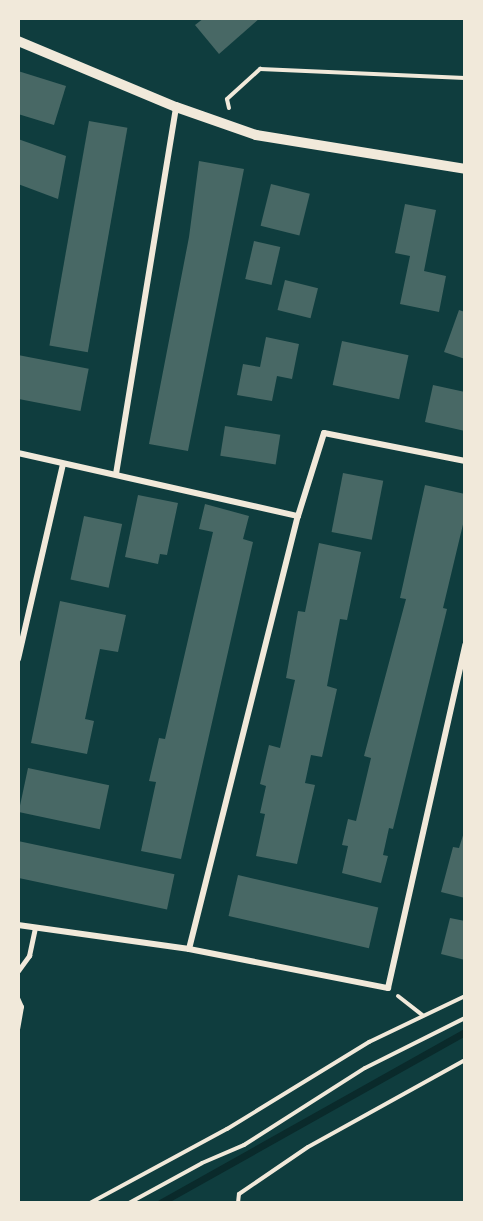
<!DOCTYPE html>
<style>
body{margin:0}
#map{position:relative;width:483px;height:1221px;overflow:hidden;background:#0f3d3e;font-family:"Archivo Narrow",sans-serif}
div>[style]{position:absolute}
.stream>*{height:7px;margin:-3.5px;padding:0 3.5px;transform-origin:3.5px;border-radius:3.5px;background:#0a2a2b}
.building>*{inset:0;background:#486865;transform-origin:0 0}
.path>*{height:4px;margin:-2px;padding:0 2px;transform-origin:2px;border-radius:2px;background:#f1e9da}
.service>*{height:4.5px;margin:-2.25px;padding:0 2.25px;transform-origin:2.25px;border-radius:2.25px;background:#f1e9da}
.minor>*{height:6px;margin:-3px;padding:0 3px;transform-origin:3px;border-radius:3px;background:#f1e9da}
.tertiary>*{height:10px;margin:-5px;padding:0 5px;transform-origin:5px;border-radius:5px;background:#f1e9da}
span{translate:-50% -50%;white-space:nowrap;text-align:center;line-height:1.15;-webkit-text-stroke:4.5px #f1e9da;paint-order:stroke}
.frame{position:absolute;inset:0;border:20px solid #f1e9da;pointer-events:none}
</style>
<div id="map">
<div class="stream">
<div style="left:160px;top:1203px;width:350px;rotate:-29.3deg"></div>
</div>
<div class="building">
<div style="clip-path:polygon(204px 18px,260px 18px,219px 54px,195px 25px)"></div>
<div style="clip-path:polygon(18px 71px,66px 86px,54px 125px,18px 114px)"></div>
<div style="left:89px;top:121px;width:39px;height:228px;rotate:10deg"></div>
<div style="clip-path:polygon(18px 139px,66px 156px,58px 199px,18px 184px)"></div>
<div style="clip-path:polygon(199px 161px,244px 169px,188px 451px,149px 444px,189px 237px)"></div>
<div style="left:271px;top:184px;width:40px;height:43px;rotate:14deg"></div>
<div style="clip-path:polygon(405px 204px,436px 210px,424px 271px,446px 276px,439px 312px,400px 304px,410px 256px,395px 253px)"></div>
<div style="left:254px;top:241px;width:27px;height:39px;rotate:13deg"></div>
<div style="left:285px;top:280px;width:34px;height:31px;rotate:14deg"></div>
<div style="clip-path:polygon(459px 310px,465px 312px,465px 359px,444px 352px)"></div>
<div style="clip-path:polygon(266px 337px,299px 344px,292px 379px,277px 376px,272px 401px,237px 395px,243px 364px,260px 367px)"></div>
<div style="left:342px;top:341px;width:68px;height:45px;rotate:12deg"></div>
<div style="left:18px;top:355px;width:72px;height:43px;rotate:11deg"></div>
<div style="clip-path:polygon(433px 385px,465px 392px,465px 431px,425px 422px)"></div>
<div style="left:225px;top:426px;width:56px;height:30px;rotate:9deg"></div>
<div style="left:343px;top:473px;width:41px;height:60px;rotate:11deg"></div>
<div style="clip-path:polygon(425px 485px,465px 494px,465px 516px,443px 608px,447px 609px,393px 829px,389px 828px,383px 855px,388px 856px,381px 883px,342px 873px,348px 846px,342px 845px,348px 819px,356px 821px,371px 758px,364px 756px,406px 599px,400px 598px)"></div>
<div style="clip-path:polygon(138px 495px,178px 503px,167px 555px,160px 554px,158px 564px,125px 557px)"></div>
<div style="clip-path:polygon(205px 504px,249px 516px,243px 539px,253px 542px,181px 859px,141px 851px,156px 782px,149px 781px,159px 738px,165px 739px,213px 532px,199px 529px)"></div>
<div style="left:84px;top:516px;width:39px;height:65px;rotate:12deg"></div>
<div style="clip-path:polygon(319px 543px,361px 552px,347px 620px,340px 619px,327px 686px,337px 689px,322px 757px,311px 755px,305px 783px,315px 785px,297px 864px,256px 856px,265px 814px,260px 813px,266px 786px,260px 784px,269px 745px,280px 748px,295px 680px,286px 678px,298px 611px,305px 612px)"></div>
<div style="clip-path:polygon(60px 601px,126px 615px,118px 652px,100px 649px,85px 719px,94px 721px,87px 754px,31px 743px)"></div>
<div style="left:28px;top:768px;width:83px;height:45px;rotate:12deg"></div>
<div style="clip-path:polygon(465px 829px,465px 898px,441px 892px,453px 847px,459px 848px)"></div>
<div style="left:18px;top:841px;width:160px;height:36px;rotate:12deg"></div>
<div style="left:238px;top:875px;width:144px;height:42px;rotate:13deg"></div>
<div style="clip-path:polygon(450px 918px,465px 921px,465px 960px,441px 954px)"></div>
</div>
<div class="path">
<div style="left:229px;top:108px;width:9px;rotate:-103deg"></div>
<div style="left:227px;top:99px;width:45px;rotate:-42.3deg"></div>
<div style="left:260px;top:69px;width:205px;rotate:2.5deg"></div>
<div style="left:398px;top:996px;width:31px;rotate:38deg"></div>
<div style="left:18px;top:998px;width:10px;rotate:66deg"></div>
<div style="left:22px;top:1007px;width:22px;rotate:100deg"></div>
<div style="left:90px;top:1203px;width:156px;rotate:-28.4deg"></div>
<div style="left:227px;top:1129px;width:167px;rotate:-31.5deg"></div>
<div style="left:369px;top:1042px;width:106px;rotate:-25.6deg"></div>
<div style="left:129px;top:1203px;width:83px;rotate:-28.7deg"></div>
<div style="left:202px;top:1163px;width:46px;rotate:-23.2deg"></div>
<div style="left:244px;top:1145px;width:143px;rotate:-32.5deg"></div>
<div style="left:365px;top:1068px;width:112px;rotate:-26.6deg"></div>
<div style="left:238px;top:1203px;width:9px;rotate:-84deg"></div>
<div style="left:239px;top:1194px;width:83px;rotate:-34.3deg"></div>
<div style="left:308px;top:1147px;width:179px;rotate:-29deg"></div>
</div>
<div class="service">
<div style="left:18px;top:971px;width:19px;rotate:-54deg"></div>
<div style="left:29px;top:956px;width:29px;rotate:-78deg"></div>
</div>
<div class="minor">
<div style="left:18px;top:453px;width:287px;rotate:12.7deg"></div>
<div style="left:116px;top:474px;width:372px;rotate:-80.7deg"></div>
<div style="left:18px;top:659px;width:200px;rotate:-77deg"></div>
<div style="left:18px;top:925px;width:173px;rotate:8deg"></div>
<div style="left:189px;top:949px;width:203px;rotate:11.1deg"></div>
<div style="left:388px;top:988px;width:352px;rotate:-77.3deg"></div>
<div style="left:189px;top:949px;width:447px;rotate:-75.9deg"></div>
<div style="left:298px;top:516px;width:87px;rotate:-72.6deg"></div>
<div style="left:324px;top:433px;width:144px;rotate:11.2deg"></div>
</div>
<div class="tertiary">
<div style="left:18px;top:41px;width:171px;rotate:22.7deg"></div>
<div style="left:176px;top:107px;width:85px;rotate:19.3deg"></div>
<div style="left:256px;top:135px;width:212px;rotate:9.2deg"></div>
</div>
<div class="frame"></div>
</div>
